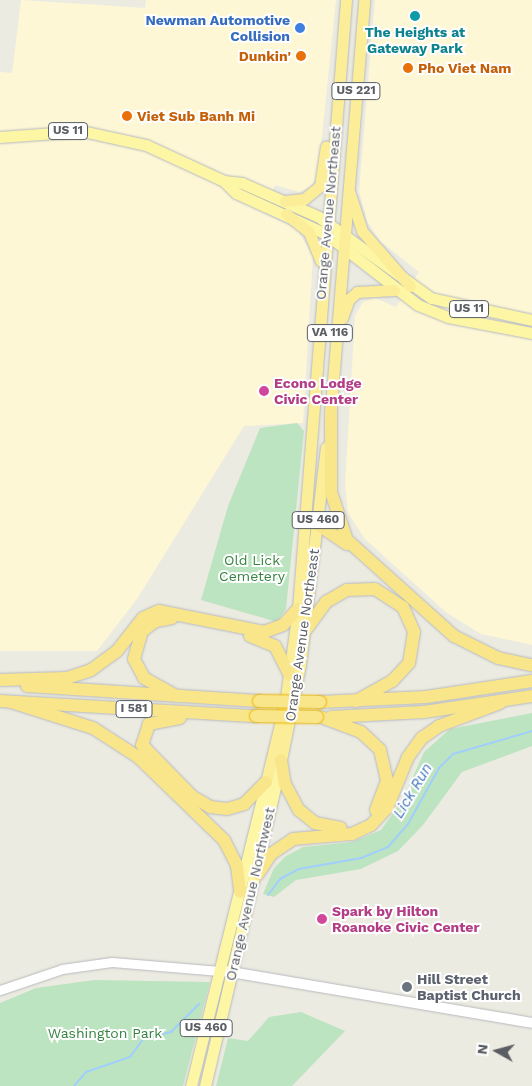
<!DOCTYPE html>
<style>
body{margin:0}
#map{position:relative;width:532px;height:1086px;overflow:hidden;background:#ecebe1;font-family:"Work Sans",sans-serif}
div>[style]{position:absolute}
.commercial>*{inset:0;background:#fdf7d6}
.green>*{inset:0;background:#bde4c0}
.stream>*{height:2px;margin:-1px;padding:0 1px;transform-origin:1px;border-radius:1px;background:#a0cefd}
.roads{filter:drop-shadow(0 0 1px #b7b9be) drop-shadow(0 0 1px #b7b9be)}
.tertiary>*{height:9px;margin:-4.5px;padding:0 4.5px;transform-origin:4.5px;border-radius:4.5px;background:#fff}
.secondary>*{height:10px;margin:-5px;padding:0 5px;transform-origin:5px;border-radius:5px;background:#fff}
.primary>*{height:11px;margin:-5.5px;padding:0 5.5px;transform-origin:5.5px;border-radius:5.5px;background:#fdf6a5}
.trunk>*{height:11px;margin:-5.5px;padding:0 5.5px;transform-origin:5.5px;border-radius:5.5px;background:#fcee98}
.motorway>*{height:12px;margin:-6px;padding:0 6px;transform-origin:6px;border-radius:6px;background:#fae68a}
.bridges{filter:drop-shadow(0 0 1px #e8b305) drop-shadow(0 0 1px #e8b305)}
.motorway-bridge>*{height:12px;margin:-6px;padding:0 6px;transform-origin:6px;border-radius:6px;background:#fae68a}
.dots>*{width:14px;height:14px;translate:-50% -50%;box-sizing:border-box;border:2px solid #fff;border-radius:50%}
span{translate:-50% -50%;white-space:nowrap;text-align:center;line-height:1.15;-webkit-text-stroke:4px #fff;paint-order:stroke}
.shield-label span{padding:1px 4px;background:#fff;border:1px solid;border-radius:4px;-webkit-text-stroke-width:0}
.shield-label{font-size:12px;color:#5a5d62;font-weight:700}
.shop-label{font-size:14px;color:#366cbe;font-weight:700}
.right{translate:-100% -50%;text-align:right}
.culture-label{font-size:14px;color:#0d838f;font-weight:700}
.food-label{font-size:14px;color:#c56008;font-weight:700}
.left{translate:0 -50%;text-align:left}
.street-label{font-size:14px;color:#5a5d62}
.hotel-label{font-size:14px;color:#b23c85;font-weight:700}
.park-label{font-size:14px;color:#368440}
.worship-label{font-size:14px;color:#5b616d;font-weight:700}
.water-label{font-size:15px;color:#4477bf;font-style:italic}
.north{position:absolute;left:472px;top:1026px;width:50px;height:50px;-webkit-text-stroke:4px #fff;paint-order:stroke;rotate:277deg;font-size:14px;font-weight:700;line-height:20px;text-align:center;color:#5a5d62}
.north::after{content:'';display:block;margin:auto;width:18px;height:22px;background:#5a5d62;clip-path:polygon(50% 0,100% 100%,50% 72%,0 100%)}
</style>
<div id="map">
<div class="commercial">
<div style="clip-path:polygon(21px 0,145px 8px,146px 0,336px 0,318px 175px,311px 187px,299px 192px,275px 185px,263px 213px,297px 229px,313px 256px,303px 423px,244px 426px,137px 599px,97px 651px,0 651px,0 72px,12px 73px)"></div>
<div style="clip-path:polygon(375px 0,532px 0,532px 645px,481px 634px,447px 613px,365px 539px,348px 513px,345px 484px,355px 316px,363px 302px,375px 298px,396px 307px,419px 272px,380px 241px,368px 223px,359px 192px)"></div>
</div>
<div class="green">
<div style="clip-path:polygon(297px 423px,304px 431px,286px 609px,277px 622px,201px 600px,228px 506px,260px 428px)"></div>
<div style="clip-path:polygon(532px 713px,532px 746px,462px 772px,423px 825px,398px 851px,361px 869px,296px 880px,274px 897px,263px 894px,274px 868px,286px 856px,303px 847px,352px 842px,381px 830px,403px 799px,424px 752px,450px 729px)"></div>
<div style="clip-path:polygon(94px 980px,210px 982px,183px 1086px,0 1086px,0 1003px,36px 988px)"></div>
<div style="clip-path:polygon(301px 1012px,345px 1031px,292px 1086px,216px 1086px,228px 1038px,248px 1041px,269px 1017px)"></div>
</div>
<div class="stream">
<div style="left:268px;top:895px;width:20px;rotate:-53deg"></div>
<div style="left:280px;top:879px;width:21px;rotate:-28deg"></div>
<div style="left:299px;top:869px;width:63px;rotate:-10.1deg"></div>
<div style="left:361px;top:858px;width:29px;rotate:-22deg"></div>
<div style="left:388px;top:847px;width:30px;rotate:-49deg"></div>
<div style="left:408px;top:824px;width:64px;rotate:-61deg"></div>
<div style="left:439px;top:768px;width:20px;rotate:-45deg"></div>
<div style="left:453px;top:754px;width:82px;rotate:-16.2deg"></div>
<div style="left:74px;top:1086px;width:18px;rotate:-49deg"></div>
<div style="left:86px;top:1072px;width:46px;rotate:-18.8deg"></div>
<div style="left:130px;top:1057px;width:22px;rotate:-54deg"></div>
<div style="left:143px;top:1039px;width:29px;rotate:-14deg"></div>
<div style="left:171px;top:1032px;width:40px;rotate:-45deg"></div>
</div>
<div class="roads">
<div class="tertiary">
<div style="left:0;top:990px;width:65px;rotate:-18.7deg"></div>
<div style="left:62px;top:969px;width:50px;rotate:-8deg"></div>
<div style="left:112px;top:962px;width:108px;rotate:4.8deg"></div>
</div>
<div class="secondary">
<div style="left:225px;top:971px;width:311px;rotate:9.6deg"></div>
</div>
<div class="primary">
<div style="left:0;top:137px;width:82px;rotate:-4.2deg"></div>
<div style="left:82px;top:131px;width:66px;rotate:12.3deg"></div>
<div style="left:146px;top:145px;width:86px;rotate:24.8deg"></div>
<div style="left:224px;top:181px;width:18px;rotate:6deg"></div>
<div style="left:242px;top:183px;width:84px;rotate:23.8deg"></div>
<div style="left:319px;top:217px;width:138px;rotate:35.9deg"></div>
<div style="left:431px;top:298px;width:103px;rotate:12.3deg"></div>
<div style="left:224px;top:181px;width:17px;rotate:45deg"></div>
<div style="left:236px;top:193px;width:99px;rotate:24.5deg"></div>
<div style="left:326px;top:234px;width:116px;rotate:37.7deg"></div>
<div style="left:418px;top:305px;width:32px;rotate:22deg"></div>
<div style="left:448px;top:317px;width:86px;rotate:10.8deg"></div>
<div style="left:191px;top:1086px;width:313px;rotate:-76.1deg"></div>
<div style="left:205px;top:1086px;width:333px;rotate:-76.8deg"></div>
</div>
<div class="trunk">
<div style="left:350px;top:194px;width:39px;rotate:72deg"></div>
<div style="left:362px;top:231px;width:73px;rotate:48.9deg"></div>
<div style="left:285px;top:201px;width:19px;rotate:-6deg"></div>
<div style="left:304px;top:199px;width:21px;rotate:-39deg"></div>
<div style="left:320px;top:186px;width:40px;rotate:-81.5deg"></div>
<div style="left:286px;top:214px;width:29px;rotate:38deg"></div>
<div style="left:309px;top:232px;width:31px;rotate:68deg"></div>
<div style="left:342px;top:318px;width:20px;rotate:-70deg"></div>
<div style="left:349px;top:299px;width:11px;rotate:-41deg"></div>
<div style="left:357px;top:292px;width:37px;rotate:-3deg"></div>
<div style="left:330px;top:417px;width:418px;rotate:-85.3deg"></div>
<div style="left:281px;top:760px;width:97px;rotate:-78.7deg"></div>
<div style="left:300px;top:665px;width:219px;rotate:-83.2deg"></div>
<div style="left:266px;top:782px;width:80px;rotate:-76.3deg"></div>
<div style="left:285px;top:704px;width:96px;rotate:-82.2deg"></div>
<div style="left:298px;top:609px;width:611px;rotate:-85.49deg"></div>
</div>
<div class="motorway">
<div style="left:331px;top:410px;width:82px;rotate:90deg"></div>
<div style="left:331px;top:492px;width:51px;rotate:71.6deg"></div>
<div style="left:347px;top:540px;width:144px;rotate:41.9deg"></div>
<div style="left:454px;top:636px;width:49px;rotate:26.6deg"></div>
<div style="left:498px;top:658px;width:35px;rotate:12deg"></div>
<div style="left:317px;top:524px;width:36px;rotate:34deg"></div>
<div style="left:172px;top:618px;width:16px;rotate:169deg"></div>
<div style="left:156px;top:621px;width:17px;rotate:144deg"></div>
<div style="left:142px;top:631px;width:29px;rotate:106deg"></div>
<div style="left:134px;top:659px;width:21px;rotate:62deg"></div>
<div style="left:144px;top:678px;width:37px;rotate:29deg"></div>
<div style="left:305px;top:631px;width:36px;rotate:-54deg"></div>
<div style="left:326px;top:602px;width:24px;rotate:-30deg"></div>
<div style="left:347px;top:590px;width:28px;rotate:-2deg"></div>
<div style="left:375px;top:589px;width:33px;rotate:33deg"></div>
<div style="left:403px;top:607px;width:27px;rotate:66deg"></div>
<div style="left:414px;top:632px;width:31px;rotate:99deg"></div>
<div style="left:409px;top:663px;width:25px;rotate:133deg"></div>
<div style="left:392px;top:681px;width:41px;rotate:150.9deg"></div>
<div style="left:250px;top:636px;width:27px;rotate:22deg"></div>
<div style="left:275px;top:646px;width:33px;rotate:63deg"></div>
<div style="left:0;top:680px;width:67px;rotate:-1.7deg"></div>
<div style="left:67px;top:678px;width:25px;rotate:-18deg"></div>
<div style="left:91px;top:670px;width:32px;rotate:-36deg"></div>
<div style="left:117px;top:651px;width:42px;rotate:-51.8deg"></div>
<div style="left:143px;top:618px;width:17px;rotate:-24deg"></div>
<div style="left:159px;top:611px;width:107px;rotate:11.3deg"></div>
<div style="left:264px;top:632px;width:20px;rotate:-20deg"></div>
<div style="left:283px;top:625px;width:22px;rotate:-47deg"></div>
<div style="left:27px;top:686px;width:232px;rotate:3.7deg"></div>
<div style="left:0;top:701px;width:256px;rotate:3.4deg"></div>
<div style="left:11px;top:702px;width:86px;rotate:17.6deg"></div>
<div style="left:93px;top:728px;width:54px;rotate:32.8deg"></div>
<div style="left:138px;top:757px;width:120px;rotate:44deg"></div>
<div style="left:224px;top:840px;width:29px;rotate:63deg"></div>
<div style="left:237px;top:866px;width:26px;rotate:83deg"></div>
<div style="left:320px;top:702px;width:106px;rotate:-2.7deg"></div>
<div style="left:426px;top:697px;width:107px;rotate:-8.6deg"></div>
<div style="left:321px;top:717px;width:43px;rotate:20.6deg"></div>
<div style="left:361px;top:732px;width:26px;rotate:43deg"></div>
<div style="left:380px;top:750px;width:32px;rotate:77deg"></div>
<div style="left:387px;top:781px;width:31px;rotate:111deg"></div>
<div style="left:331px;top:717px;width:93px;rotate:-3.1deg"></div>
<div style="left:424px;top:712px;width:109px;rotate:-8.4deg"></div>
<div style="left:180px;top:718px;width:32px;rotate:169deg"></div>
<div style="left:149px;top:724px;width:22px;rotate:108deg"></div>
<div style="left:142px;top:745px;width:73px;rotate:45.6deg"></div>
<div style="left:193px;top:797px;width:20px;rotate:30deg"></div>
<div style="left:210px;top:807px;width:17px;rotate:7deg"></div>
<div style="left:227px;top:809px;width:18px;rotate:-16deg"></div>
<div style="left:244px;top:804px;width:31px;rotate:-45deg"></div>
<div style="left:281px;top:760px;width:24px;rotate:81deg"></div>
<div style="left:285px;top:784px;width:30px;rotate:62deg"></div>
<div style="left:299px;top:810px;width:21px;rotate:39deg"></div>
<div style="left:315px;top:823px;width:26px;rotate:11deg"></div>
<div style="left:258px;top:874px;width:24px;rotate:-57deg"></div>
<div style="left:271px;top:854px;width:27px;rotate:-34deg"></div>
<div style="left:293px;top:839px;width:59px;rotate:-4.8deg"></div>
<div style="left:352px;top:834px;width:21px;rotate:-25deg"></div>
<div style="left:371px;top:825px;width:23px;rotate:-47deg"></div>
<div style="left:387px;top:808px;width:55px;rotate:-67.6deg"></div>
<div style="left:408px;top:757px;width:24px;rotate:-54deg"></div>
<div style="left:422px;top:738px;width:21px;rotate:-35deg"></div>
<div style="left:439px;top:726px;width:65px;rotate:-20.7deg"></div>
</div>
</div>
<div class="bridges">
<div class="motorway-bridge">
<div style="left:259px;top:701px;width:61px;rotate:0.9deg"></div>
<div style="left:256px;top:716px;width:61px;rotate:0.9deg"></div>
</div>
</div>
<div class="dots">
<div style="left:415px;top:16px;background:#0f9aa8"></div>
<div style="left:300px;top:28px;background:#3f7fe0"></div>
<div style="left:301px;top:56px;background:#e8710a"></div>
<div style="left:408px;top:68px;background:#e8710a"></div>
<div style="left:127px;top:116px;background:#e8710a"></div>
<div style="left:264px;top:391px;background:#d1479c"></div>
<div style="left:322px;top:919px;background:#d1479c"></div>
<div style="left:407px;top:987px;background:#6b7280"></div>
</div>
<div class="shield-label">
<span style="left:356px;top:91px">US 221</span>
<span style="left:68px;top:131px">US 11</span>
<span style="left:469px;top:309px">US 11</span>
<span style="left:330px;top:333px">VA 116</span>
<span style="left:318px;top:520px">US 460</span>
<span style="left:134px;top:709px">I 581</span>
<span style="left:206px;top:1028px">US 460</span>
</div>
<div class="shop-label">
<span class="right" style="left:290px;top:28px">Newman Automotive<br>Collision</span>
</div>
<div class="culture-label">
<span style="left:415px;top:40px">The Heights at<br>Gateway Park</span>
</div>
<div class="food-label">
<span class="right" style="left:291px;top:56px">Dunkin'</span>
<span class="left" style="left:418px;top:68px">Pho Viet Nam</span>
<span class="left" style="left:137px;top:116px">Viet Sub Banh Mi</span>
</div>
<div class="street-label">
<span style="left:328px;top:213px;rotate:-85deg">Orange Avenue Northeast</span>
<span style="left:302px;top:635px;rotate:-82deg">Orange Avenue Northeast</span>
<span style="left:250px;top:894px;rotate:-77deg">Orange Avenue Northwest</span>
</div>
<div class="hotel-label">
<span class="left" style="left:274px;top:391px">Econo Lodge<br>Civic Center</span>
<span class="left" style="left:332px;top:919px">Spark by Hilton<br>Roanoke Civic Center</span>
</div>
<div class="park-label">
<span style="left:252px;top:568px">Old Lick<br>Cemetery</span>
<span style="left:105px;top:1033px">Washington Park</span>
</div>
<div class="worship-label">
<span class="left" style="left:417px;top:987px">Hill Street<br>Baptist Church</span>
</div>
<div class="water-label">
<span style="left:413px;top:791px;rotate:-59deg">Lick Run</span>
</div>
<div class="north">N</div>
</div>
